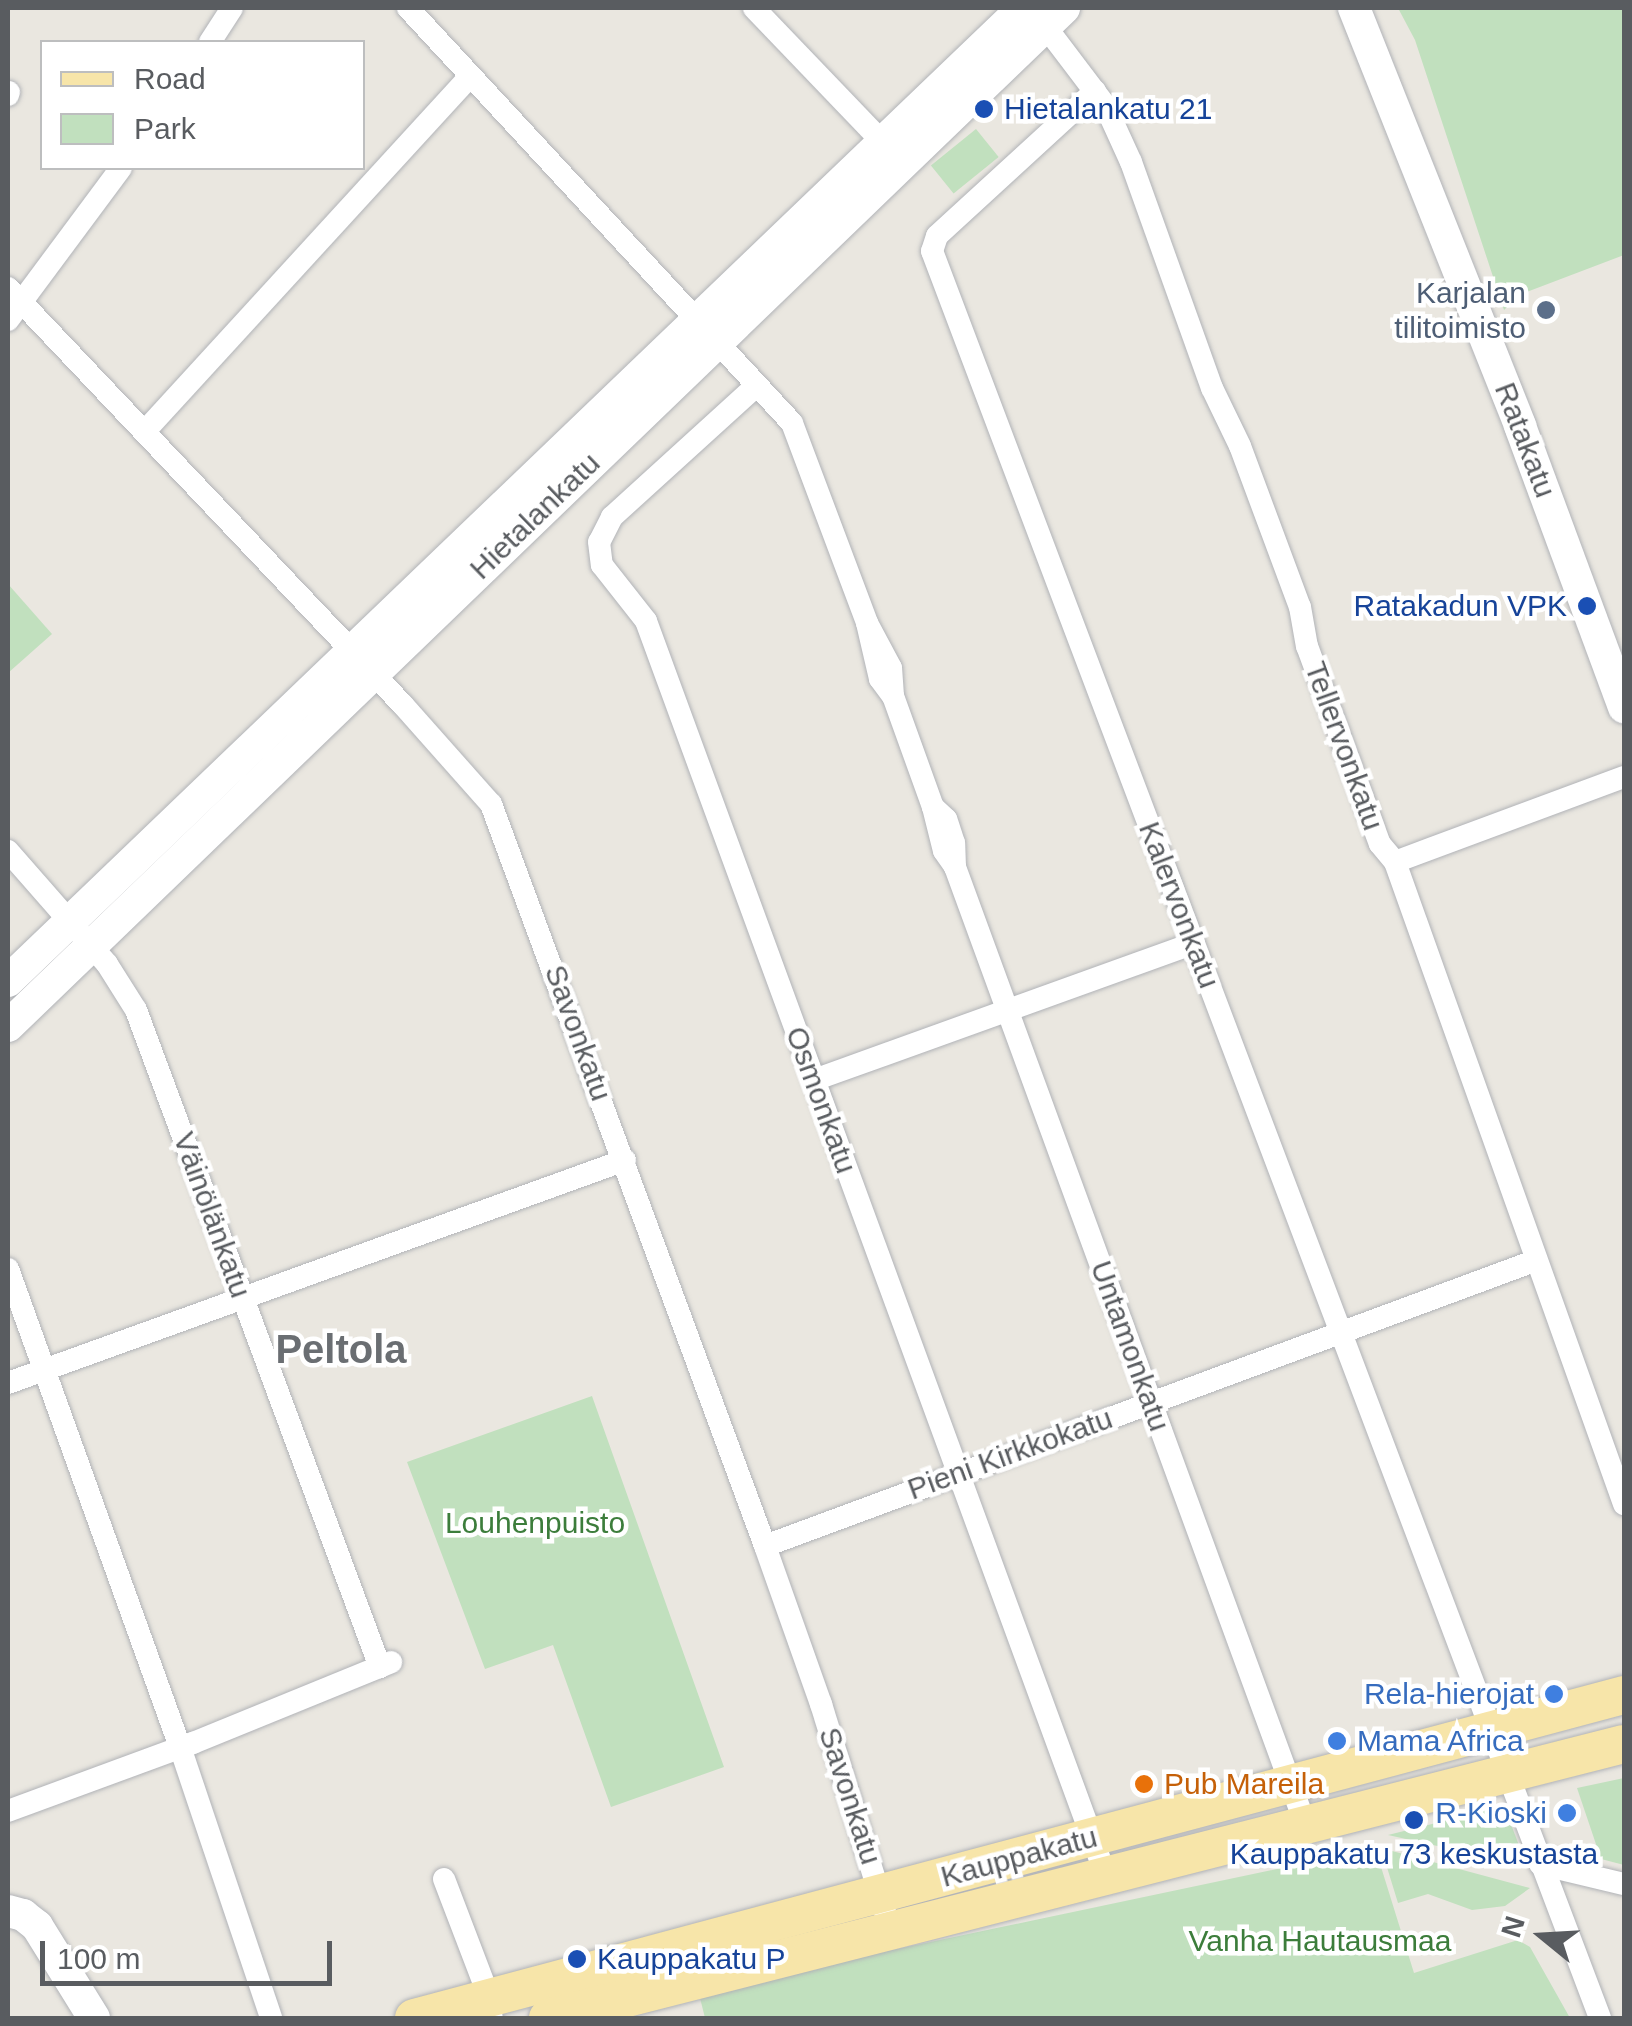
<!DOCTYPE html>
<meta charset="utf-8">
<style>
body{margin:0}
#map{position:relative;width:1632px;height:2026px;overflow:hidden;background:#eae7e0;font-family:Helvetica,sans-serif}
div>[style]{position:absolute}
.green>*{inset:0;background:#c1e0be;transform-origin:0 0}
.roads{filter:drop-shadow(0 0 2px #b1b3b7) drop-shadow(0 0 2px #b1b3b7)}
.street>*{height:22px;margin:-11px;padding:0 11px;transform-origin:11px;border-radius:11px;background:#fff}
.secondary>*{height:32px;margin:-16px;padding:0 16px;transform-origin:16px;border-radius:16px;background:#fff}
.primary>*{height:38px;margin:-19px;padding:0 19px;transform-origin:19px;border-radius:19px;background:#f7e5a9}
.dots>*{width:28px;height:28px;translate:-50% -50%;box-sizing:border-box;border:5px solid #fff;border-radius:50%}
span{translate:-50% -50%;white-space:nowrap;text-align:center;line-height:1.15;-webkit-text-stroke:9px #fff;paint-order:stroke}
.transit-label{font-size:30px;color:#164399}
.left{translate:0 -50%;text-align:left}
.right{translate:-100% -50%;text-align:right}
.service-label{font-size:30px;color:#4e5e75}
.street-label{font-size:30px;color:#595c60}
.park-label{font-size:30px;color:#3c7d3b}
.shop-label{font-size:30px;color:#366cbe}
.food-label{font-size:30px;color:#c56008}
.district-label{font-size:40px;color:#6a6e72;font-weight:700}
.frame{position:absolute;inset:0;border:10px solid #595c60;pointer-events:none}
.legend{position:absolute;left:40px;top:40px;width:325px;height:130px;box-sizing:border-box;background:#fff;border:2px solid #bdbebf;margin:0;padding:12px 18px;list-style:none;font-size:30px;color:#595c60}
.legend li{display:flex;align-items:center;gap:20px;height:50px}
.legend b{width:50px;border:2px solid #bdbebf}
.north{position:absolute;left:1492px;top:1886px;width:100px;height:100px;-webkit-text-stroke:8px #fff;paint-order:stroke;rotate:288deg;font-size:28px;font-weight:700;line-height:40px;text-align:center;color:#595c60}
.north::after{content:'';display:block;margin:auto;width:35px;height:45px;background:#595c60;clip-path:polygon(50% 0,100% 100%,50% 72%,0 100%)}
.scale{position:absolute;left:40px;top:1941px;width:292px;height:45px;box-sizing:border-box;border:5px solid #595c60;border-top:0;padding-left:12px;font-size:30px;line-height:35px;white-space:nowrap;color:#595c60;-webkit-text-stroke:8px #fff;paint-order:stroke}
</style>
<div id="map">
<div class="green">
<div style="clip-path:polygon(1398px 8px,1624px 8px,1624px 255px,1519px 295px,1504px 310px,1415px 40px)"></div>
<div style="left:976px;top:129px;width:36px;height:58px;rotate:51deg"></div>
<div style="clip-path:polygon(8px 584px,52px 634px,8px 673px)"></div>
<div style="clip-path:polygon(592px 1396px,724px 1767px,611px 1807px,553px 1645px,485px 1669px,407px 1462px)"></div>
<div style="clip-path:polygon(1624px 1778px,1624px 1865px,1601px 1859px,1577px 1788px)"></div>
<div style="clip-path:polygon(1504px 1806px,1527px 1866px,1388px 1835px)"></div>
<div style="clip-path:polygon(1381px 1848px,1530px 1888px,1505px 1906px,1472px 1910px,1428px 1894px,1398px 1903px)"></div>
<div style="clip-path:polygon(1362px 1851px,1377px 1854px,1414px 1973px,1518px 1940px,1530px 1947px,1570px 2018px,705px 2018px,700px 1998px,859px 1957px)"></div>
</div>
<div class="roads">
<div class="street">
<div style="left:408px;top:8px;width:565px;rotate:47.22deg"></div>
<div style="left:792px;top:423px;width:214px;rotate:69.4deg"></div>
<div style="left:867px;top:623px;width:57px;rotate:76.9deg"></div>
<div style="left:880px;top:679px;width:21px;rotate:53deg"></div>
<div style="left:893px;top:696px;width:28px;rotate:-94deg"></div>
<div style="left:891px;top:668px;width:51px;rotate:-118.1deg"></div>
<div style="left:754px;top:8px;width:201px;rotate:46.2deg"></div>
<div style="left:1039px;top:18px;width:109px;rotate:52.8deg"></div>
<div style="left:1105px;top:105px;width:63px;rotate:65.5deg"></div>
<div style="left:1131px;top:162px;width:240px;rotate:70.3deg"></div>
<div style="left:1212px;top:388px;width:64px;rotate:64.2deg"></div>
<div style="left:1240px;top:446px;width:172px;rotate:69.6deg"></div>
<div style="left:1300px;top:607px;width:40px;rotate:80deg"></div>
<div style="left:1307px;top:646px;width:211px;rotate:69.8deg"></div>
<div style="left:1380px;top:844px;width:23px;rotate:50deg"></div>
<div style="left:1395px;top:862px;width:682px;rotate:70.37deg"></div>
<div style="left:210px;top:42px;width:40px;rotate:-57.1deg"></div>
<div style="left:1095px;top:91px;width:214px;rotate:137.5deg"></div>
<div style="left:937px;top:236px;width:16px;rotate:108deg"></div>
<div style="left:932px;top:251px;width:1889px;rotate:69.29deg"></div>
<div style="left:8px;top:95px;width:3px;rotate:-72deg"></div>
<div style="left:8px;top:288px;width:574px;rotate:46.55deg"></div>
<div style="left:403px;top:705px;width:132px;rotate:48.4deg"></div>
<div style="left:491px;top:804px;width:791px;rotate:69.73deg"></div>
<div style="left:765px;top:1546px;width:168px;rotate:70.5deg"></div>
<div style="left:821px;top:1704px;width:238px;rotate:72.9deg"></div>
<div style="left:8px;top:320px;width:189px;rotate:-53.4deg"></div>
<div style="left:756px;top:386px;width:195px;rotate:137.7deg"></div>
<div style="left:612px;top:517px;width:28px;rotate:117deg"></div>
<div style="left:599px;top:542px;width:23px;rotate:83deg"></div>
<div style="left:602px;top:565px;width:71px;rotate:51.8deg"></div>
<div style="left:646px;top:621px;width:1337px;rotate:69.87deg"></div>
<div style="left:145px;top:431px;width:481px;rotate:-47.5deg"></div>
<div style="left:893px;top:696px;width:118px;rotate:70.2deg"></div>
<div style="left:933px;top:807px;width:45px;rotate:76deg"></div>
<div style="left:944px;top:851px;width:19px;rotate:55deg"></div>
<div style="left:955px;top:867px;width:24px;rotate:-92deg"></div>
<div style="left:954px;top:843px;width:25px;rotate:-108deg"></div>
<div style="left:946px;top:819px;width:18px;rotate:-137deg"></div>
<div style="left:8px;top:851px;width:150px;rotate:48.8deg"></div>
<div style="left:107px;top:964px;width:54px;rotate:57.8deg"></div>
<div style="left:136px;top:1010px;width:701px;rotate:69.63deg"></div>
<div style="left:1395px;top:862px;width:244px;rotate:-20.4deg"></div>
<div style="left:955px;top:867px;width:1021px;rotate:69.9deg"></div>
<div style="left:814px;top:1080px;width:404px;rotate:-19.8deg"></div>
<div style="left:8px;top:1269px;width:508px;rotate:70.21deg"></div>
<div style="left:180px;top:1747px;width:286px;rotate:71.4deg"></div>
<div style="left:8px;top:1383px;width:656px;rotate:-19.87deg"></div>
<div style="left:765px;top:1546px;width:823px;rotate:-20.33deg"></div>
<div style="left:8px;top:1811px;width:197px;rotate:-20.2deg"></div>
<div style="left:193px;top:1743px;width:214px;rotate:-22.2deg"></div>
<div style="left:1540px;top:1864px;width:86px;rotate:13.4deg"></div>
<div style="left:444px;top:1879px;width:112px;rotate:69.1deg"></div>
<div style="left:484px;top:1984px;width:35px;rotate:77deg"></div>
</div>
<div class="secondary">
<div style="left:1354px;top:8px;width:450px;rotate:68.3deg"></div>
<div style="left:1520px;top:426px;width:300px;rotate:69.7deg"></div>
<div style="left:8px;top:981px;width:1406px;rotate:-43.79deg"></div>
<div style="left:8px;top:1026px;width:1467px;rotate:-43.95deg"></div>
<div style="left:8px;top:1911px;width:16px;rotate:15deg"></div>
<div style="left:23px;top:1915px;width:18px;rotate:38deg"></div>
<div style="left:37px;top:1926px;width:108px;rotate:58.2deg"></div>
</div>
<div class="primary">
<div style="left:414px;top:2018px;width:1252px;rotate:-14.95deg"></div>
<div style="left:548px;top:2018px;width:1110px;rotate:-14.29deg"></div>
</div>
</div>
<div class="dots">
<div style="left:984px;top:109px;background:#1a4fb4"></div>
<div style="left:1546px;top:310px;background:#5c6f8a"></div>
<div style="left:1587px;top:606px;background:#1a4fb4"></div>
<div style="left:1554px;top:1694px;background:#3f7fe0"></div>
<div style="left:1337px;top:1741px;background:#3f7fe0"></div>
<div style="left:1144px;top:1784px;background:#e8710a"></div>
<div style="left:1567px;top:1813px;background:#3f7fe0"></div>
<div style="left:1414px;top:1820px;background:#1a4fb4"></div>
<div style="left:577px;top:1959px;background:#1a4fb4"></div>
</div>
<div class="transit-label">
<span class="left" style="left:1004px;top:109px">Hietalankatu 21</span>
<span class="right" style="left:1567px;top:606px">Ratakadun VPK</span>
<span style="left:1414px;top:1854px">Kauppakatu 73 keskustasta</span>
<span class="left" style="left:597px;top:1959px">Kauppakatu P</span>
</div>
<div class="service-label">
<span class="right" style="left:1526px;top:310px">Karjalan<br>tilitoimisto</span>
</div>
<div class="street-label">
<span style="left:1525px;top:440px;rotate:69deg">Ratakatu</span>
<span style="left:535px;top:516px;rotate:-44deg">Hietalankatu</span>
<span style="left:1344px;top:746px;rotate:70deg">Tellervonkatu</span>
<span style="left:1179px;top:905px;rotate:69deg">Kalervonkatu</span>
<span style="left:578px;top:1033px;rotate:70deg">Savonkatu</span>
<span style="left:821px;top:1100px;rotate:70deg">Osmonkatu</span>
<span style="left:212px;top:1215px;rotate:70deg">Väinölänkatu</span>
<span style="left:1130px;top:1346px;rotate:70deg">Untamonkatu</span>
<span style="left:1010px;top:1454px;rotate:-20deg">Pieni Kirkkokatu</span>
<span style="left:850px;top:1796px;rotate:72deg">Savonkatu</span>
<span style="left:1019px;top:1857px;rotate:-15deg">Kauppakatu</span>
</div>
<div class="park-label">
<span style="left:535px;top:1523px">Louhenpuisto</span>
<span style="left:1320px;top:1941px">Vanha Hautausmaa</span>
</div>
<div class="shop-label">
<span class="right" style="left:1534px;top:1694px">Rela-hierojat</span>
<span class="left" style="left:1357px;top:1741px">Mama Africa</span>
<span class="right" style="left:1547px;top:1813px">R-Kioski</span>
</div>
<div class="food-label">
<span class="left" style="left:1164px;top:1784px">Pub Mareila</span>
</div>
<div class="district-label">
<span style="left:341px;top:1349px">Peltola</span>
</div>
<div class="frame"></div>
<ul class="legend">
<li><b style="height:12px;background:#f7e5a9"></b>Road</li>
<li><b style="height:28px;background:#c1e0be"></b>Park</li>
</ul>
<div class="north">N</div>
<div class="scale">100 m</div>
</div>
